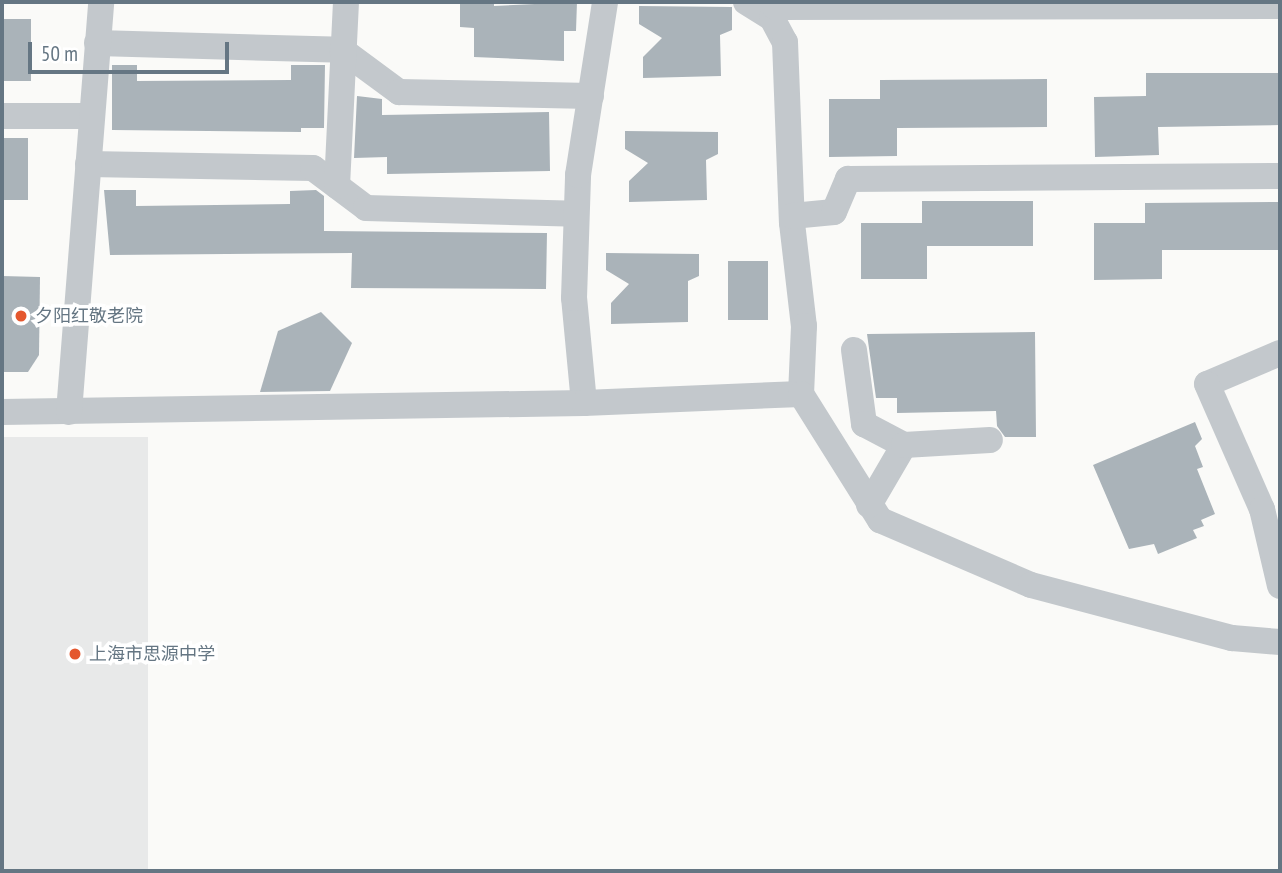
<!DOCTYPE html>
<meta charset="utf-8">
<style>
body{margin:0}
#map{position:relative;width:1282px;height:873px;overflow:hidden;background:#fafaf8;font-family:"PT Sans Narrow","Noto Sans SC",sans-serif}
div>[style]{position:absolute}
.built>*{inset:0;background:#e8e9e9;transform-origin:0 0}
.building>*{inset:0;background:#aab3b9;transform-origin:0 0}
.minor>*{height:26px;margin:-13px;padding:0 13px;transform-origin:13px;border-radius:13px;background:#c3c8cc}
.dots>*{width:19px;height:19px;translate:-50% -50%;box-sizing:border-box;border:4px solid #fff;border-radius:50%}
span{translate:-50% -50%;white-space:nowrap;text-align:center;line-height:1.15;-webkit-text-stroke:7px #fff;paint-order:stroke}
.poi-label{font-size:18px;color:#657683}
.left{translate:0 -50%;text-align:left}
.frame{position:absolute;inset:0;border:4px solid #657683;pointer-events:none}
.scale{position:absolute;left:28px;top:42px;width:201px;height:32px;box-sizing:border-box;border:4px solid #657683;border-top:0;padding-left:9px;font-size:21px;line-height:24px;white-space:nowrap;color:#657683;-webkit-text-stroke:5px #fff;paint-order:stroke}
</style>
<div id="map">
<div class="built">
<div style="left:2px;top:437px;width:146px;height:434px"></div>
</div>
<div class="building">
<div style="clip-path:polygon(460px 2px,494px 2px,494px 6px,577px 2px,576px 31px,564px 31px,564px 61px,474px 57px,474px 28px,460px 27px)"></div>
<div style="clip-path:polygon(639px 6px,732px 7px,732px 30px,720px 35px,721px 76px,643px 78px,643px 57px,662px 38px,639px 24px)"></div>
<div style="left:2px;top:19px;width:29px;height:62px"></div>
<div style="clip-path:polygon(112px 65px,137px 65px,137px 81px,291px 80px,291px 65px,325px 65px,324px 128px,301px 128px,301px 132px,112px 130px)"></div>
<div style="clip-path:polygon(1146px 73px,1280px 73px,1280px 125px,1158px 127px,1159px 155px,1095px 157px,1094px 97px,1146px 96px)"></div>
<div style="clip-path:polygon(1047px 79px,1047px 127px,897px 128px,897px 156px,829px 157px,829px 99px,880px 99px,880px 80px)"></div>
<div style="clip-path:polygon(357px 96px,382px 99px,382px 115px,549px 112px,550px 171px,387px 174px,387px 157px,354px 158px)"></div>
<div style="clip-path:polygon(625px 131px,718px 132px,718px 154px,706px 160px,707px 200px,629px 202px,629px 181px,648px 163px,625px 149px)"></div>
<div style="left:2px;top:138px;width:26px;height:62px"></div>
<div style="clip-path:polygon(104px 190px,136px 190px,136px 206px,290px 204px,290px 191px,316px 190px,324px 196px,324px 231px,547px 233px,546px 289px,351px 288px,352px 253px,110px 255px)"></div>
<div style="clip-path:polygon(922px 201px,1033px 201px,1033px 246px,927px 246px,927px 279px,861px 279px,861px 223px,922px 223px)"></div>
<div style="clip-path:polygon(1280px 202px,1280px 250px,1162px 250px,1162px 279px,1094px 280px,1094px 223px,1145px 223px,1145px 203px)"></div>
<div style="clip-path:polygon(606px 253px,699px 254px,699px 276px,688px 281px,688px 322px,611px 324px,611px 303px,629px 284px,606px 270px)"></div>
<div style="left:728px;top:261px;width:40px;height:59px"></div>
<div style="clip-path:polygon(2px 276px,40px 277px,39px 355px,28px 372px,2px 372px)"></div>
<div style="clip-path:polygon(321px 312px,352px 343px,330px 391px,260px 392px,278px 331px)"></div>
<div style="clip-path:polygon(1035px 332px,1036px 437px,1005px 437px,997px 426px,996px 411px,897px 413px,897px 398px,876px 398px,867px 334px)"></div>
<div style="clip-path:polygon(1195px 422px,1202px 439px,1195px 446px,1203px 467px,1197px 469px,1215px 514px,1201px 520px,1204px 526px,1193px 530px,1197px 538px,1158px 554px,1154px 544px,1129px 549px,1093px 465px)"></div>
</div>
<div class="minor">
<div style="left:746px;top:2px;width:31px;rotate:32deg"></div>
<div style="left:772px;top:18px;width:27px;rotate:62deg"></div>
<div style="left:785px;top:42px;width:181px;rotate:87.8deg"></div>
<div style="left:792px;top:223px;width:104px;rotate:83.4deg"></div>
<div style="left:804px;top:326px;width:68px;rotate:92.5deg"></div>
<div style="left:775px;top:2px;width:5px;rotate:90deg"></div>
<div style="left:775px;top:7px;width:505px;rotate:-0.11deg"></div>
<div style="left:97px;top:43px;width:245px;rotate:1.6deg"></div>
<div style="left:342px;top:50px;width:71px;rotate:36.4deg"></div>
<div style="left:399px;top:92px;width:192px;rotate:1.2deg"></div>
<div style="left:2px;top:116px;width:90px"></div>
<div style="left:88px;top:164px;width:225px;rotate:1deg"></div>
<div style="left:313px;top:168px;width:66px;rotate:37deg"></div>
<div style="left:366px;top:208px;width:210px;rotate:1.6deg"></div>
<div style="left:337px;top:186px;width:184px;rotate:-87.2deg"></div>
<div style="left:792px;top:216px;width:42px;rotate:-5.4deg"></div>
<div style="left:834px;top:212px;width:36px;rotate:-67deg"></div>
<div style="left:848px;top:179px;width:432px;rotate:-0.4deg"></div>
<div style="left:854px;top:350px;width:75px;rotate:82.3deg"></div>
<div style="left:864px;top:424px;width:45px;rotate:27.7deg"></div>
<div style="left:1280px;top:353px;width:79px;rotate:157deg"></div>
<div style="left:1207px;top:384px;width:137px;rotate:66.3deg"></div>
<div style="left:1262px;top:509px;width:79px;rotate:76.8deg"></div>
<div style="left:584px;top:403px;width:105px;rotate:-95.4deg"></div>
<div style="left:574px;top:298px;width:123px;rotate:-88.1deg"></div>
<div style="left:578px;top:175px;width:175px;rotate:-81.1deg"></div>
<div style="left:2px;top:412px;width:582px;rotate:-0.89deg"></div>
<div style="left:584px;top:403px;width:217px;rotate:-2.4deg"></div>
<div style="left:801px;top:394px;width:149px;rotate:57.9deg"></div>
<div style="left:880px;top:520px;width:164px;rotate:23.3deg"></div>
<div style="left:1031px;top:585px;width:208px;rotate:14.8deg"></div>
<div style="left:1232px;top:638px;width:48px;rotate:4.8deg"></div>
<div style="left:69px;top:412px;width:411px;rotate:-85.5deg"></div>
<div style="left:869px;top:505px;width:69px;rotate:-59.7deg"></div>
<div style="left:904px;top:445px;width:86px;rotate:-3.3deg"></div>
</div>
<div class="dots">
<div style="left:21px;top:316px;background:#e4572e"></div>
<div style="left:75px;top:654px;background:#e4572e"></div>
</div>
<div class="poi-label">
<span class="left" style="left:35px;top:316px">夕阳红敬老院</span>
<span class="left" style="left:89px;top:654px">上海市思源中学</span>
</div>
<div class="frame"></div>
<div class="scale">50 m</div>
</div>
